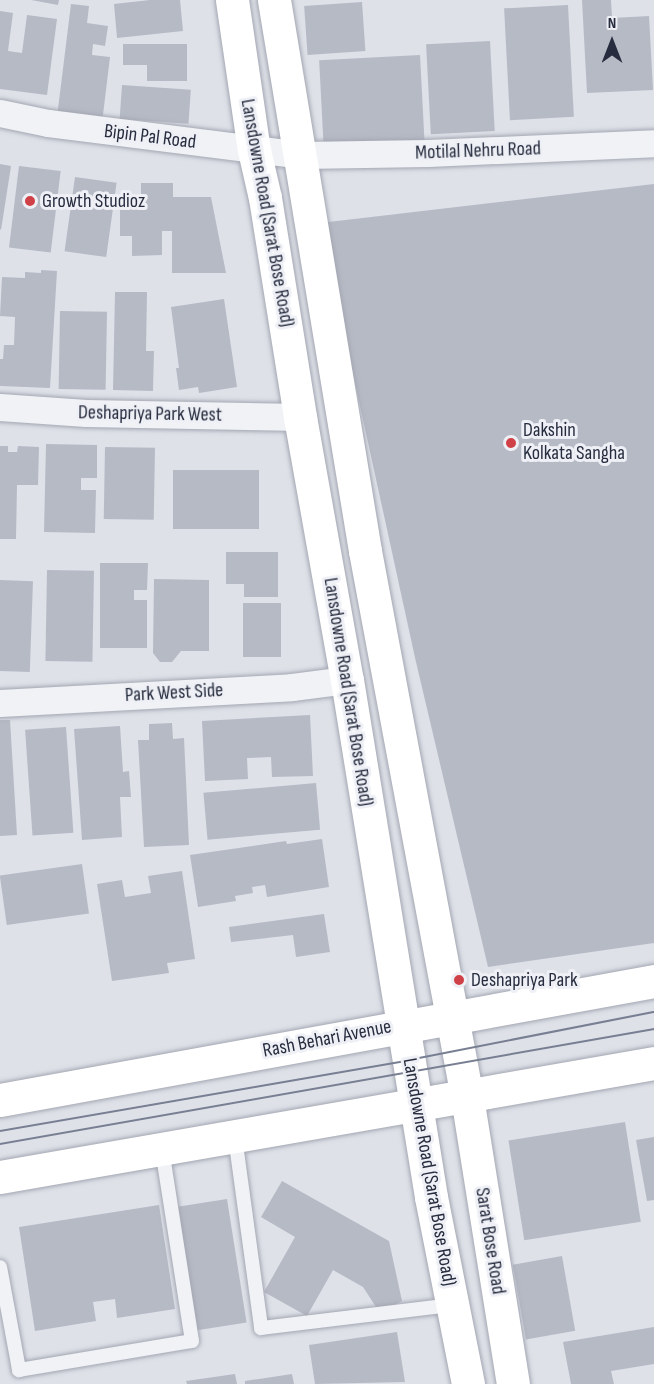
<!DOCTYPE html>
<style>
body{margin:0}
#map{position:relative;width:654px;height:1384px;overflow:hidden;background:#dee1e8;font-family:"Sofia Sans Condensed",sans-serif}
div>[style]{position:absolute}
.building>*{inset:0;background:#b6bac5;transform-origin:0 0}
.roads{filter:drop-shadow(0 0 2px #a3a7b2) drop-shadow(0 0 2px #a3a7b2)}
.lane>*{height:14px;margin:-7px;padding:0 7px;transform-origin:7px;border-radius:7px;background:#f1f2f6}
.street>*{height:27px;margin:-13.5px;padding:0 13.5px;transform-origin:13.5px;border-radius:13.5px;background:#f1f2f6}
.secondary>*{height:33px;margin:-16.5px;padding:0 16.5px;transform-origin:16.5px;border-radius:16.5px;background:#fff}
.primary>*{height:33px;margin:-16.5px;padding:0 16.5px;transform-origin:16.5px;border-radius:16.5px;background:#fff}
.tram>*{height:1.5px;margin:-0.75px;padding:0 0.75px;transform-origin:0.75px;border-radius:0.75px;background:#787f92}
.dots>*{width:16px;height:16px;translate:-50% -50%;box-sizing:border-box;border:3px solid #eef0f6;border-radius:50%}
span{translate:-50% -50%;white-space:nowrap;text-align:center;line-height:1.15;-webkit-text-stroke:6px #eef0f6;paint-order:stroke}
.street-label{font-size:20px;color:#272d3f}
.poi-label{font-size:20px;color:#272d3f}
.left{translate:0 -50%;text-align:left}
.north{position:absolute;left:582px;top:12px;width:60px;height:60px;-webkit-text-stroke:4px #eef0f6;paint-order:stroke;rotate:0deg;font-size:16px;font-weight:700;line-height:24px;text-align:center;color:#272d3f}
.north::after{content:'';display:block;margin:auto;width:21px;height:27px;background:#272d3f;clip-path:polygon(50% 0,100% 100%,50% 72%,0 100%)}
</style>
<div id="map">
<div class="building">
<div style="clip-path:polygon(31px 0,59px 0,58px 5px)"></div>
<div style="clip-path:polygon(150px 0,180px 0,183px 31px,117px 38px,114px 4px)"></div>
<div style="clip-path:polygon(582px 0,611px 0,612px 18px,649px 16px,653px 90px,587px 93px)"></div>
<div style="left:362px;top:2px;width:49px;height:58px;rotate:86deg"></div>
<div style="clip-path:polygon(71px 4px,89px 6px,87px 23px,108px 26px,105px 46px,93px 44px,92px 55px,110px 57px,102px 123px,57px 117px)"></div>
<div style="left:568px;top:5px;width:112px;height:64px;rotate:87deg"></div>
<div style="clip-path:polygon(0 11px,13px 13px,8px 51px,22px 53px,27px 15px,57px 19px,47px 95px,0 89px)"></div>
<div style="left:490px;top:41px;width:90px;height:64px;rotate:87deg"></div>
<div style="clip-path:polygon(123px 44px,187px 44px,187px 81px,147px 81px,147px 65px,123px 65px)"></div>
<div style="left:420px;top:55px;width:85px;height:101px;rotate:87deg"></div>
<div style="left:122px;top:85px;width:69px;height:34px;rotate:4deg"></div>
<div style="clip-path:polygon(0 164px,11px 166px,1px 230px,0 229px)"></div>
<div style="left:19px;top:166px;width:42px;height:82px;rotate:7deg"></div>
<div style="left:75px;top:177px;width:42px;height:75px;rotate:8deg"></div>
<div style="clip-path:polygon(141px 183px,173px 183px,173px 197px,211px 197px,226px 273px,172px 273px,172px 231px,162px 231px,162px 255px,132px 256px,132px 236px,120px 236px,120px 209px,141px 209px)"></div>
<div style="clip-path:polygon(654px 184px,654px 943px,488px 967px,416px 662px,320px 223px)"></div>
<div style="clip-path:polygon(41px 270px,57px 271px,50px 388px,0 386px,0 359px,3px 359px,4px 345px,14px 345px,15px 317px,0 316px,2px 277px,25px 278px,25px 272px,41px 273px)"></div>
<div style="clip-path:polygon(115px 292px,147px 292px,146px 351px,154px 351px,153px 391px,113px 390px)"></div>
<div style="clip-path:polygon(224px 299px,237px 387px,199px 393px,198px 387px,179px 390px,176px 368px,179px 368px,171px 307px)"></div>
<div style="left:60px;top:311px;width:47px;height:78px;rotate:1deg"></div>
<div style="clip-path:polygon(46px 444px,97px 445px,97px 478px,81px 478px,81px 490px,96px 490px,95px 533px,44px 532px)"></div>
<div style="clip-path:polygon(0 446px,8px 446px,8px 452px,17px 452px,18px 446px,39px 447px,38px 485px,17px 485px,16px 539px,0 539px)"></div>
<div style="left:105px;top:447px;width:50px;height:72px;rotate:1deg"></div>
<div style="left:173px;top:470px;width:86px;height:59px"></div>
<div style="clip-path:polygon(226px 552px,278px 552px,278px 597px,244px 597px,244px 584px,226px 584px)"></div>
<div style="clip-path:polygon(100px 563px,148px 563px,147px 590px,134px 590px,134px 600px,147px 600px,147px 648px,100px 648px)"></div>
<div style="left:47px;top:570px;width:47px;height:91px;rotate:1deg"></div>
<div style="clip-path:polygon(154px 579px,209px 580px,209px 651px,181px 651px,172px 662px,160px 662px,153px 653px)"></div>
<div style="left:0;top:580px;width:33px;height:91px;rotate:2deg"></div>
<div style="left:243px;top:603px;width:38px;height:54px"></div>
<div style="clip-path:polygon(310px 715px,313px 776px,272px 777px,271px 757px,247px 758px,248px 779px,205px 781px,202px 721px)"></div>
<div style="clip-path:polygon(0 720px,10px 720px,17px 835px,0 836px)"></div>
<div style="clip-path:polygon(172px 723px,173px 739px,184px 738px,189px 845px,144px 847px,138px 740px,149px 740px,149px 724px)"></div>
<div style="clip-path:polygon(120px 726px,123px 772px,129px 771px,131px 797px,120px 797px,122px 837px,82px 840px,74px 729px)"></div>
<div style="left:66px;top:727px;width:106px;height:41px;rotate:86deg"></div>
<div style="left:316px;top:783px;width:47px;height:113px;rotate:85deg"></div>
<div style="clip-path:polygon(322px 839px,329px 887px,267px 897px,265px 885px,252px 887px,253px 893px,235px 896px,236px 901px,198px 907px,190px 855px,286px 841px,287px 844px)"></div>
<div style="left:82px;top:864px;width:50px;height:83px;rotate:82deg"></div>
<div style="clip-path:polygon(182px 871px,195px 959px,167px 963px,169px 973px,112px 981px,97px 884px,122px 880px,125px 897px,151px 893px,148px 876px)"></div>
<div style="clip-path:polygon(324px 914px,330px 952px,296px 957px,293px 935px,231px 942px,229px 927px)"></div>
<div style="left:625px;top:1122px;width:101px;height:118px;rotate:81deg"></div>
<div style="clip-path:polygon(654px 1137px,654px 1200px,647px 1201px,636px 1140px)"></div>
<div style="clip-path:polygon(282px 1181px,389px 1241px,402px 1301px,380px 1313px,363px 1287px,333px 1270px,307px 1316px,264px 1292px,295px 1237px,261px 1217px)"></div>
<div style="left:227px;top:1199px;width:125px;height:50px;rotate:81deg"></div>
<div style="clip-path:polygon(159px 1205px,175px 1309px,117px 1318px,115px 1299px,93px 1302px,96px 1321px,35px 1331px,19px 1227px)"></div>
<div style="left:562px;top:1256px;width:76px;height:50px;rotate:80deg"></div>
<div style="clip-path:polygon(654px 1327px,654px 1364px,611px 1371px,614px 1384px,571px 1384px,563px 1342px)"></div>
<div style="clip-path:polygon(397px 1332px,405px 1382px,315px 1384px,309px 1345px)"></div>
<div style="clip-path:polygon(235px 1374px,237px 1384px,187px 1384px,186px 1381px)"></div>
<div style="clip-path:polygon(292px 1374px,294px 1384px,245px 1384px,245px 1381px)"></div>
</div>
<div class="roads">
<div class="lane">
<div style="left:235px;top:1137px;width:193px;rotate:82.2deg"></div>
<div style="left:261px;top:1328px;width:192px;rotate:-6.9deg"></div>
<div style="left:0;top:1267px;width:105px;rotate:79.5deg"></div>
<div style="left:19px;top:1370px;width:175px;rotate:-9.5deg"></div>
<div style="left:192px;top:1341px;width:193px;rotate:-98.9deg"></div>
</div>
<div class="street">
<div style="left:0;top:113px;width:49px;rotate:11.8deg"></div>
<div style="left:48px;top:123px;width:255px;rotate:7.2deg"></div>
<div style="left:301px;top:155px;width:127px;rotate:-0.9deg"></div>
<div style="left:428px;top:153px;width:226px;rotate:-2.5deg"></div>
<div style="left:0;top:407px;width:86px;rotate:4deg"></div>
<div style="left:86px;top:413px;width:214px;rotate:1.1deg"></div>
<div style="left:0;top:703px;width:292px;rotate:-3.1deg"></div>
<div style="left:292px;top:687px;width:55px;rotate:-7.3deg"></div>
</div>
<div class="secondary">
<div style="left:232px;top:0;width:152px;rotate:81.7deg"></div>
<div style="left:254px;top:150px;width:49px;rotate:77.1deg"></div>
<div style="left:265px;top:198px;width:222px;rotate:80.9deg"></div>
<div style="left:300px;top:417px;width:267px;rotate:79.9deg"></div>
<div style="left:347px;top:680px;width:524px;rotate:80.77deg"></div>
<div style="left:431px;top:1197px;width:191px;rotate:78.8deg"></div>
<div style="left:274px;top:0;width:558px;rotate:80.62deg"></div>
<div style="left:365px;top:551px;width:555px;rotate:79.42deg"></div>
<div style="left:467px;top:1097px;width:291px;rotate:80.9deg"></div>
</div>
<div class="primary">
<div style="left:0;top:1100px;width:665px;rotate:-10.31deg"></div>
<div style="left:0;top:1177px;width:664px;rotate:-9.89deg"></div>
</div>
</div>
<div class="tram">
<div style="left:0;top:1131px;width:415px;rotate:-9.8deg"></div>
<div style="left:409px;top:1060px;width:250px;rotate:-11.1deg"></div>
<div style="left:0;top:1144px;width:664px;rotate:-9.97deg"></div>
</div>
<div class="dots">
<div style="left:30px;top:201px;background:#cf4146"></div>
<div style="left:511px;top:443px;background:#cf4146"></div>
<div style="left:459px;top:980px;background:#cf4146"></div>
</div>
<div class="street-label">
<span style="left:150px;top:137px;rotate:7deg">Bipin Pal Road</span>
<span style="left:478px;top:151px;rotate:-2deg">Motilal Nehru Road</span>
<span style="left:267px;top:213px;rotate:80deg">Lansdowne Road (Sarat Bose Road)</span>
<span style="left:150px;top:414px;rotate:1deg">Deshapriya Park West</span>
<span style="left:348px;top:692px;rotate:81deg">Lansdowne Road (Sarat Bose Road)</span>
<span style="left:174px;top:693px;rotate:-3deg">Park West Side</span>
<span style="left:327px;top:1039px;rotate:-11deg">Rash Behari Avenue</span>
<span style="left:429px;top:1172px;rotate:80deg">Lansdowne Road (Sarat Bose Road)</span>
<span style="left:490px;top:1241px;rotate:81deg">Sarat Bose Road</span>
</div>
<div class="poi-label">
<span class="left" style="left:42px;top:201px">Growth Studioz</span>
<span class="left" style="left:523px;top:442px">Dakshin<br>Kolkata Sangha</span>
<span class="left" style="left:471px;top:980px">Deshapriya Park</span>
</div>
<div class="north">N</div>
</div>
